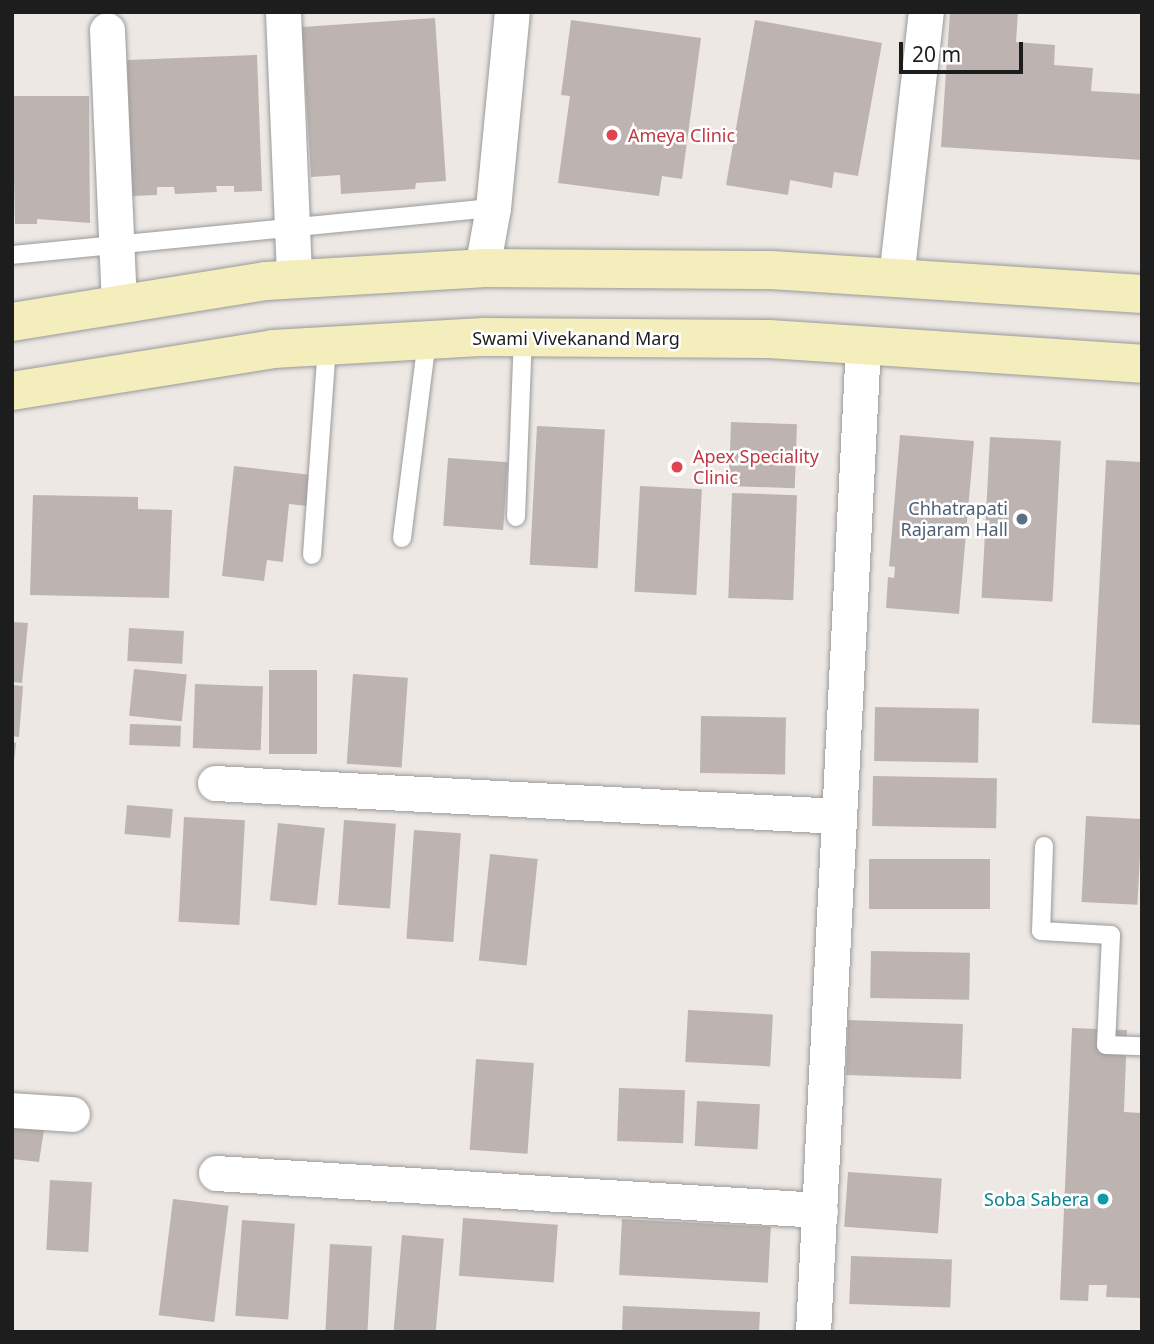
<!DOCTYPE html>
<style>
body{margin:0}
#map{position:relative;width:1154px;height:1344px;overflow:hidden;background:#ede8e4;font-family:"Noto Sans",sans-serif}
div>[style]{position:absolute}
.building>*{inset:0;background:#bdb4b1;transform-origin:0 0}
.roads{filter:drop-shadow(0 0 2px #9a9a9a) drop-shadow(0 0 2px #9a9a9a)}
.lane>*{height:18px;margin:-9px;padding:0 9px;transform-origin:9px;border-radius:9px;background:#fff}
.street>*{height:35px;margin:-17.5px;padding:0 17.5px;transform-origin:17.5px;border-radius:17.5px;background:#fff}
.secondary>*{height:38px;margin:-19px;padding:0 19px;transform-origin:19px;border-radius:19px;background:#f3eebc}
.dots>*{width:19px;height:19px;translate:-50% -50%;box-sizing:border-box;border:4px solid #fff;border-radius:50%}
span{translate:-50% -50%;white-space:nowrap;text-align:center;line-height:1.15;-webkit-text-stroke:5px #fff;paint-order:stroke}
.health-label{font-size:18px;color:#be3a42}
.left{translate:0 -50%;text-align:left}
.street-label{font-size:18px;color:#1d1d1d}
.service-label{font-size:18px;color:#4e5e75}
.right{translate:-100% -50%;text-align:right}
.culture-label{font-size:18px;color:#0d838f}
.frame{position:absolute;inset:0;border:14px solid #1d1d1d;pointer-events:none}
.scale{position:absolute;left:899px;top:42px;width:124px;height:32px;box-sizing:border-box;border:4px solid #1d1d1d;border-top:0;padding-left:9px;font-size:21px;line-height:24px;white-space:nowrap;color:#1d1d1d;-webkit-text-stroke:5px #fff;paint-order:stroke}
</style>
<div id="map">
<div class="building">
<div style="clip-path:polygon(950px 12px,1018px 12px,1016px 42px,1055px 45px,1054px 65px,1093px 68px,1091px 91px,1142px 94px,1142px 160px,941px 147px)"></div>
<div style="clip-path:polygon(435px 18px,446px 181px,416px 183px,415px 189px,341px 194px,340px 175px,311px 177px,302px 27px)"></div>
<div style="clip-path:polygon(571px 20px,701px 38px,682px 179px,662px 176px,659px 196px,558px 183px,570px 96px,561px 95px)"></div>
<div style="clip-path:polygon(755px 20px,882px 43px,858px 176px,834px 172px,832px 188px,790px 180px,788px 195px,726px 185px)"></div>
<div style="clip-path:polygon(257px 55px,262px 191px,234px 192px,234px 186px,216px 186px,217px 192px,175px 194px,174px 187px,157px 187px,157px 195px,132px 196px,127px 60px)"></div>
<div style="clip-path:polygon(12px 96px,89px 96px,90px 223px,37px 219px,37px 224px,15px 224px)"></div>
<div style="left:731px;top:422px;width:66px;height:64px;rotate:2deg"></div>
<div style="left:537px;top:426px;width:68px;height:139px;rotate:3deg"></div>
<div style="clip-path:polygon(900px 435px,974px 441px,959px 614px,886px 608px,888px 577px,894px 578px,895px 567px,889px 566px)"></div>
<div style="left:990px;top:437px;width:71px;height:161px;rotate:3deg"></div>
<div style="left:448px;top:458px;width:60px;height:68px;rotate:4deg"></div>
<div style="clip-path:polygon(1106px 460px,1142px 462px,1142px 725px,1092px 723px)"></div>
<div style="clip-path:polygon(234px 466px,311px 475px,308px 506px,289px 504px,283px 562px,267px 560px,264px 581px,222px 576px)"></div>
<div style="left:640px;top:486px;width:62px;height:106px;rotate:3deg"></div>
<div style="left:732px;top:493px;width:65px;height:105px;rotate:2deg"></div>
<div style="clip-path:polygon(33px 495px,138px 497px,138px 509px,172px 510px,169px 598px,30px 595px)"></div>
<div style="clip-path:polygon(12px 622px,28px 623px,22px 683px,12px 682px)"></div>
<div style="left:129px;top:628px;width:55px;height:33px;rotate:3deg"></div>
<div style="left:134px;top:669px;width:53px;height:47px;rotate:6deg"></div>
<div style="left:269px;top:670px;width:48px;height:84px"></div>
<div style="left:353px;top:674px;width:55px;height:90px;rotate:4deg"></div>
<div style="left:195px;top:684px;width:68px;height:64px;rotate:2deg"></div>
<div style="clip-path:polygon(12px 685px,23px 686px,19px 737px,12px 736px)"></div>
<div style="left:875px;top:707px;width:104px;height:54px;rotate:1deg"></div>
<div style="left:701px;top:716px;width:85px;height:57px;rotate:1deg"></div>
<div style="left:130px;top:724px;width:51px;height:21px;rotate:2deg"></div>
<div style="clip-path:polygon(12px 742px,16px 743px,14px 762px,12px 762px)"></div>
<div style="left:873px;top:776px;width:124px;height:50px;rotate:1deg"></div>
<div style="left:127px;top:805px;width:46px;height:29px;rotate:5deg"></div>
<div style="left:1086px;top:816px;width:56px;height:86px;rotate:3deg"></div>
<div style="left:184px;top:817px;width:61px;height:105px;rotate:3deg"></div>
<div style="left:344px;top:820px;width:52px;height:85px;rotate:4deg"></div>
<div style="left:278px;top:823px;width:47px;height:78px;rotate:6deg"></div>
<div style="left:414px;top:830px;width:47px;height:109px;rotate:4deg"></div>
<div style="left:490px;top:854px;width:48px;height:107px;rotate:6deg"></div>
<div style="left:869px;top:859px;width:121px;height:50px"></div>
<div style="left:871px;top:951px;width:99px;height:47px;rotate:1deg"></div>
<div style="left:688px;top:1010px;width:85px;height:52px;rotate:3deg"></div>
<div style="left:848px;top:1020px;width:115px;height:55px;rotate:2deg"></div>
<div style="clip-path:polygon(1072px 1028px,1127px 1030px,1124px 1112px,1142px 1113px,1142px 1298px,1106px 1297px,1107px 1285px,1089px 1285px,1088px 1301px,1060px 1300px)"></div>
<div style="left:476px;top:1059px;width:58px;height:91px;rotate:4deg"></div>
<div style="left:619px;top:1088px;width:66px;height:53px;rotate:2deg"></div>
<div style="left:697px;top:1101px;width:63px;height:45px;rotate:3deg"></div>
<div style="clip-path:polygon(12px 1125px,44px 1130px,39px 1162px,12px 1159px)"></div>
<div style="left:848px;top:1172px;width:94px;height:55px;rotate:4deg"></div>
<div style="left:50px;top:1180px;width:42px;height:70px;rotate:3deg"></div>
<div style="left:173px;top:1199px;width:56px;height:117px;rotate:7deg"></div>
<div style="left:463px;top:1218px;width:95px;height:58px;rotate:4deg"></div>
<div style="left:622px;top:1219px;width:149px;height:56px;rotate:3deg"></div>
<div style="left:242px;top:1220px;width:53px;height:96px;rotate:4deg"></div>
<div style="left:402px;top:1235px;width:42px;height:97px;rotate:5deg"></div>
<div style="left:330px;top:1244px;width:42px;height:88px;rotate:3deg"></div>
<div style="left:851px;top:1256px;width:101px;height:48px;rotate:2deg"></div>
<div style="clip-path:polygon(623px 1306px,760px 1312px,759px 1332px,622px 1332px)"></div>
</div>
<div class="roads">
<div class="lane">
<div style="left:12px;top:255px;width:483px;rotate:-5.6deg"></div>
<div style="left:516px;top:517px;width:179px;rotate:-87.8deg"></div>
<div style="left:402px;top:538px;width:200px;rotate:-82.8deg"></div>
<div style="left:312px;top:555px;width:210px;rotate:-85.9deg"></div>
<div style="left:1044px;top:846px;width:85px;rotate:92deg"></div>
<div style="left:1041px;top:931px;width:70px;rotate:3.3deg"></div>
<div style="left:1111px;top:935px;width:110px;rotate:92.6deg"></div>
<div style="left:1106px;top:1045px;width:36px;rotate:2deg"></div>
</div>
<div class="street">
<div style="left:283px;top:12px;width:268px;rotate:87.6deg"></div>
<div style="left:107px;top:30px;width:275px;rotate:87.5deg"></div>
<div style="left:482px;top:268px;width:61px;rotate:-79.6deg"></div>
<div style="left:493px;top:208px;width:197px;rotate:-84.5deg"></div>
<div style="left:896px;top:278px;width:268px;rotate:-83.6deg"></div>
<div style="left:215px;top:783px;width:625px;rotate:3.03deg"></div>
<div style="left:12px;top:1110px;width:60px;rotate:3.8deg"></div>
<div style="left:216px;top:1173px;width:605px;rotate:3.51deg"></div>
<div style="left:813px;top:1332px;width:988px;rotate:-87.1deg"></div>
</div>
<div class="secondary">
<div style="left:12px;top:322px;width:257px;rotate:-9.2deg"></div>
<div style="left:266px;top:281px;width:216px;rotate:-3.4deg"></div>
<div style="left:482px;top:268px;width:289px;rotate:0.4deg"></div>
<div style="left:771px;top:270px;width:372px;rotate:3.7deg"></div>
<div style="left:12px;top:391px;width:264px;rotate:-9.1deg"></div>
<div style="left:273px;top:349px;width:211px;rotate:-3.3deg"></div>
<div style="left:484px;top:337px;width:285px;rotate:0.4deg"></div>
<div style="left:769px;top:339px;width:374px;rotate:3.8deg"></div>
</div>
</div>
<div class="dots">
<div style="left:612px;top:135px;background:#e0444e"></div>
<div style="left:677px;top:467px;background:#e0444e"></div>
<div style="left:1022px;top:519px;background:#5c6f8a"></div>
<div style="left:1103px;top:1199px;background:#0f9aa8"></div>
</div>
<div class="health-label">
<span class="left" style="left:628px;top:135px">Ameya Clinic</span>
<span class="left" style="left:693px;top:467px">Apex Speciality<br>Clinic</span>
</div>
<div class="street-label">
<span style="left:576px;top:338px">Swami Vivekanand Marg</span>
</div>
<div class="service-label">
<span class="right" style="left:1008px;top:519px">Chhatrapati<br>Rajaram Hall</span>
</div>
<div class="culture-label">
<span class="right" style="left:1089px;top:1199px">Soba Sabera</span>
</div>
<div class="frame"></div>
<div class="scale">20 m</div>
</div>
